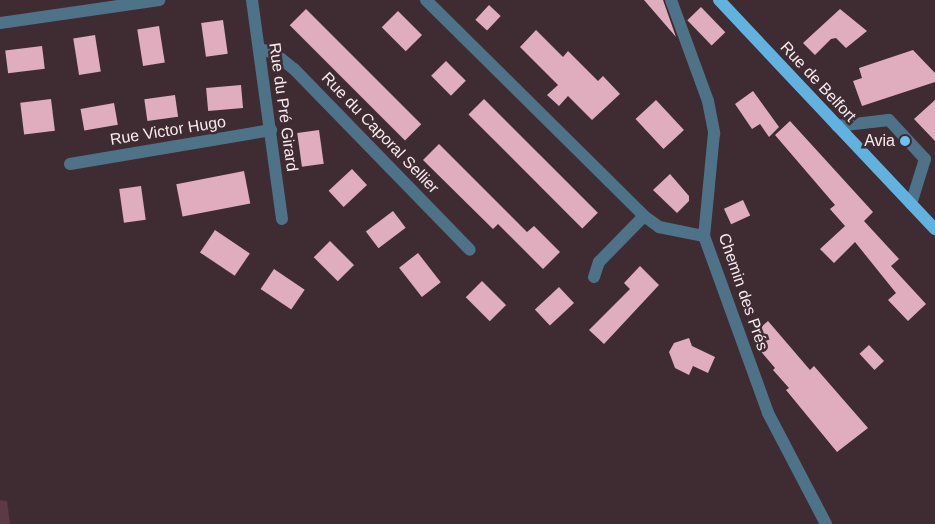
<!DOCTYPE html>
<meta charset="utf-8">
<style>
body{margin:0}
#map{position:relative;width:935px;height:524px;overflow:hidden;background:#3f2c32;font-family:Arial,sans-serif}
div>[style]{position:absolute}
.green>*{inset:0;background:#5b3945}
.building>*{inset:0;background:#dfadbe;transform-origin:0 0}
.minor>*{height:12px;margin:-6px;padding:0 6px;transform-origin:6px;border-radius:6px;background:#4e7389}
.major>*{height:12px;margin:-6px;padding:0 6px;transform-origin:6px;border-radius:6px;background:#62b2e0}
.dots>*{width:14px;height:14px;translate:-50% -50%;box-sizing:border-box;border:2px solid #3f2c32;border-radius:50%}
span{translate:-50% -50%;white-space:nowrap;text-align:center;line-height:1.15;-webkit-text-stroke:5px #3f2c32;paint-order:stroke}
.street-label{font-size:16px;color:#f8ebef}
.poi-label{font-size:16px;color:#f8ebef}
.right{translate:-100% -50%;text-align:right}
</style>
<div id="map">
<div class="green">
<div style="clip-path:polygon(0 500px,7px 501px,10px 524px,0 524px)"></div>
</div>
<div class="building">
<div style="clip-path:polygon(644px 0,663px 0,676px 37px)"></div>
<div style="left:489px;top:5px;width:16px;height:20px;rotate:43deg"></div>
<div style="left:701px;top:7px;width:35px;height:19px;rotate:46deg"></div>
<div style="left:306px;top:9px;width:163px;height:23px;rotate:45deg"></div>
<div style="clip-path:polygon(840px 9px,867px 31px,846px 48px,836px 38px,831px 39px,815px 55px,803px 43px)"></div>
<div style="left:398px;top:11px;width:34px;height:23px;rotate:45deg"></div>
<div style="left:223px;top:20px;width:34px;height:22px;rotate:82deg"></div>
<div style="left:159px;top:26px;width:37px;height:22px;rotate:81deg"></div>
<div style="clip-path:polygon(536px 30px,563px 57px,568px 51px,598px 81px,603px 76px,620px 94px,592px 120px,568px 96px,559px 106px,547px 95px,558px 85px,520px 47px)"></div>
<div style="left:95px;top:35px;width:37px;height:22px;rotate:81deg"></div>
<div style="left:42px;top:46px;width:23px;height:37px;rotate:83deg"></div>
<div style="clip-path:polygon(913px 50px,935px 73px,935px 82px,862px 106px,853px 81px,862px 78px,859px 68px)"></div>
<div style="left:446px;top:61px;width:28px;height:21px;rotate:45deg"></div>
<div style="left:241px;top:85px;width:23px;height:35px;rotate:85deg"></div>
<div style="clip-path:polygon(753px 91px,779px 127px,769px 137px,760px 124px,752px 129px,735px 104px)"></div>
<div style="left:175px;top:95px;width:22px;height:31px;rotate:82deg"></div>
<div style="left:51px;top:99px;width:32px;height:31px;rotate:83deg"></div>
<div style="left:484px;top:99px;width:161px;height:22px;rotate:45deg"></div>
<div style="left:656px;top:100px;width:41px;height:28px;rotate:47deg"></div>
<div style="clip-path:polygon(935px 100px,935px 141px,914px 119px)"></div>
<div style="left:114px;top:103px;width:22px;height:34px;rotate:80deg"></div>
<div style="clip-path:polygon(790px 121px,873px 212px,864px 221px,899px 259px,891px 266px,926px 304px,908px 321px,888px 300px,896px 293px,855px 242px,834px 263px,820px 249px,845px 226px,830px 209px,835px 205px,775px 135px)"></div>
<div style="left:319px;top:130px;width:34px;height:22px;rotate:82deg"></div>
<div style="clip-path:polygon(439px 144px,527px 232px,534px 226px,560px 252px,543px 269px,498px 224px,493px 229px,423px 160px)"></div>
<div style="left:352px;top:169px;width:22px;height:32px;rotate:47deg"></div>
<div style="left:244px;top:171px;width:33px;height:69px;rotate:79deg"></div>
<div style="clip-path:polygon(670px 174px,689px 196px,689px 201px,677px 213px,653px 190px)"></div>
<div style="left:141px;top:186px;width:34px;height:22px;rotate:82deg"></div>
<div style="left:743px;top:200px;width:17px;height:21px;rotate:65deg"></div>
<div style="left:393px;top:211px;width:21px;height:34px;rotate:53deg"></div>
<div style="left:215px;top:230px;width:42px;height:27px;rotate:34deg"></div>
<div style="left:330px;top:241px;width:34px;height:23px;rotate:45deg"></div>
<div style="left:418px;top:253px;width:37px;height:24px;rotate:52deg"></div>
<div style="clip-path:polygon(640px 266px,659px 285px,604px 344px,589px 330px,630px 289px,624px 283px)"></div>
<div style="left:274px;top:269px;width:37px;height:24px;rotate:34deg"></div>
<div style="left:482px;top:281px;width:34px;height:23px;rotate:45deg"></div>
<div style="left:559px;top:287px;width:22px;height:33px;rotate:47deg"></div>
<div style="clip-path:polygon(768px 321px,810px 370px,814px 366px,868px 428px,837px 452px,786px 390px,789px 388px,773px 370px,775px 368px,753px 342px,756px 339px,753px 334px)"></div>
<div style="clip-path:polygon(689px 338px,692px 346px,715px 357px,708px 373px,693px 366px,689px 375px,675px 368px,669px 352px,674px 343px)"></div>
<div style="left:869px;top:345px;width:22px;height:13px;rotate:47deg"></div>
</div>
<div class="minor">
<div style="left:252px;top:0;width:221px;rotate:82.2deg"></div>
<div style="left:426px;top:0;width:307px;rotate:44.7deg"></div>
<div style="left:644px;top:216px;width:19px;rotate:36deg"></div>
<div style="left:659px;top:227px;width:46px;rotate:11.3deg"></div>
<div style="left:671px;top:0;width:108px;rotate:69.9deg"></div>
<div style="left:708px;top:101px;width:33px;rotate:79deg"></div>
<div style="left:714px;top:133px;width:103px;rotate:95.5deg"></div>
<div style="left:704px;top:236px;width:188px;rotate:70.1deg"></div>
<div style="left:768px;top:413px;width:125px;rotate:62.4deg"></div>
<div style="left:0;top:23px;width:161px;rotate:-8.2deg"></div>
<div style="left:260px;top:49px;width:15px;rotate:16deg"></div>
<div style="left:274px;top:53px;width:26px;rotate:39deg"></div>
<div style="left:294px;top:69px;width:252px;rotate:45.8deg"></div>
<div style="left:837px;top:126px;width:52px;rotate:-6.6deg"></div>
<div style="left:889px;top:120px;width:53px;rotate:47.3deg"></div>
<div style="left:925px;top:159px;width:47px;rotate:107.3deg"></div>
<div style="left:70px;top:164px;width:204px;rotate:-9.6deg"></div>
<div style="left:594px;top:277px;width:16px;rotate:-72deg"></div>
<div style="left:599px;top:262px;width:64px;rotate:-45.6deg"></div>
</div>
<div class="major">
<div style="left:719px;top:0;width:315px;rotate:46.7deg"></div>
</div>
<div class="dots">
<div style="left:905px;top:141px;background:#6ec2f3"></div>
</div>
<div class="street-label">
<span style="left:818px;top:82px;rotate:47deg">Rue de Belfort</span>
<span style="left:283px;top:107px;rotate:82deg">Rue du Pré Girard</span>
<span style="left:168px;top:131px;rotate:-9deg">Rue Victor Hugo</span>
<span style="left:380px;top:133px;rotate:46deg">Rue du Caporal Sellier</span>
<span style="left:743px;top:292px;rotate:71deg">Chemin des Prés</span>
</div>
<div class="poi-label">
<span class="right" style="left:895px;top:141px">Avia</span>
</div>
</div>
